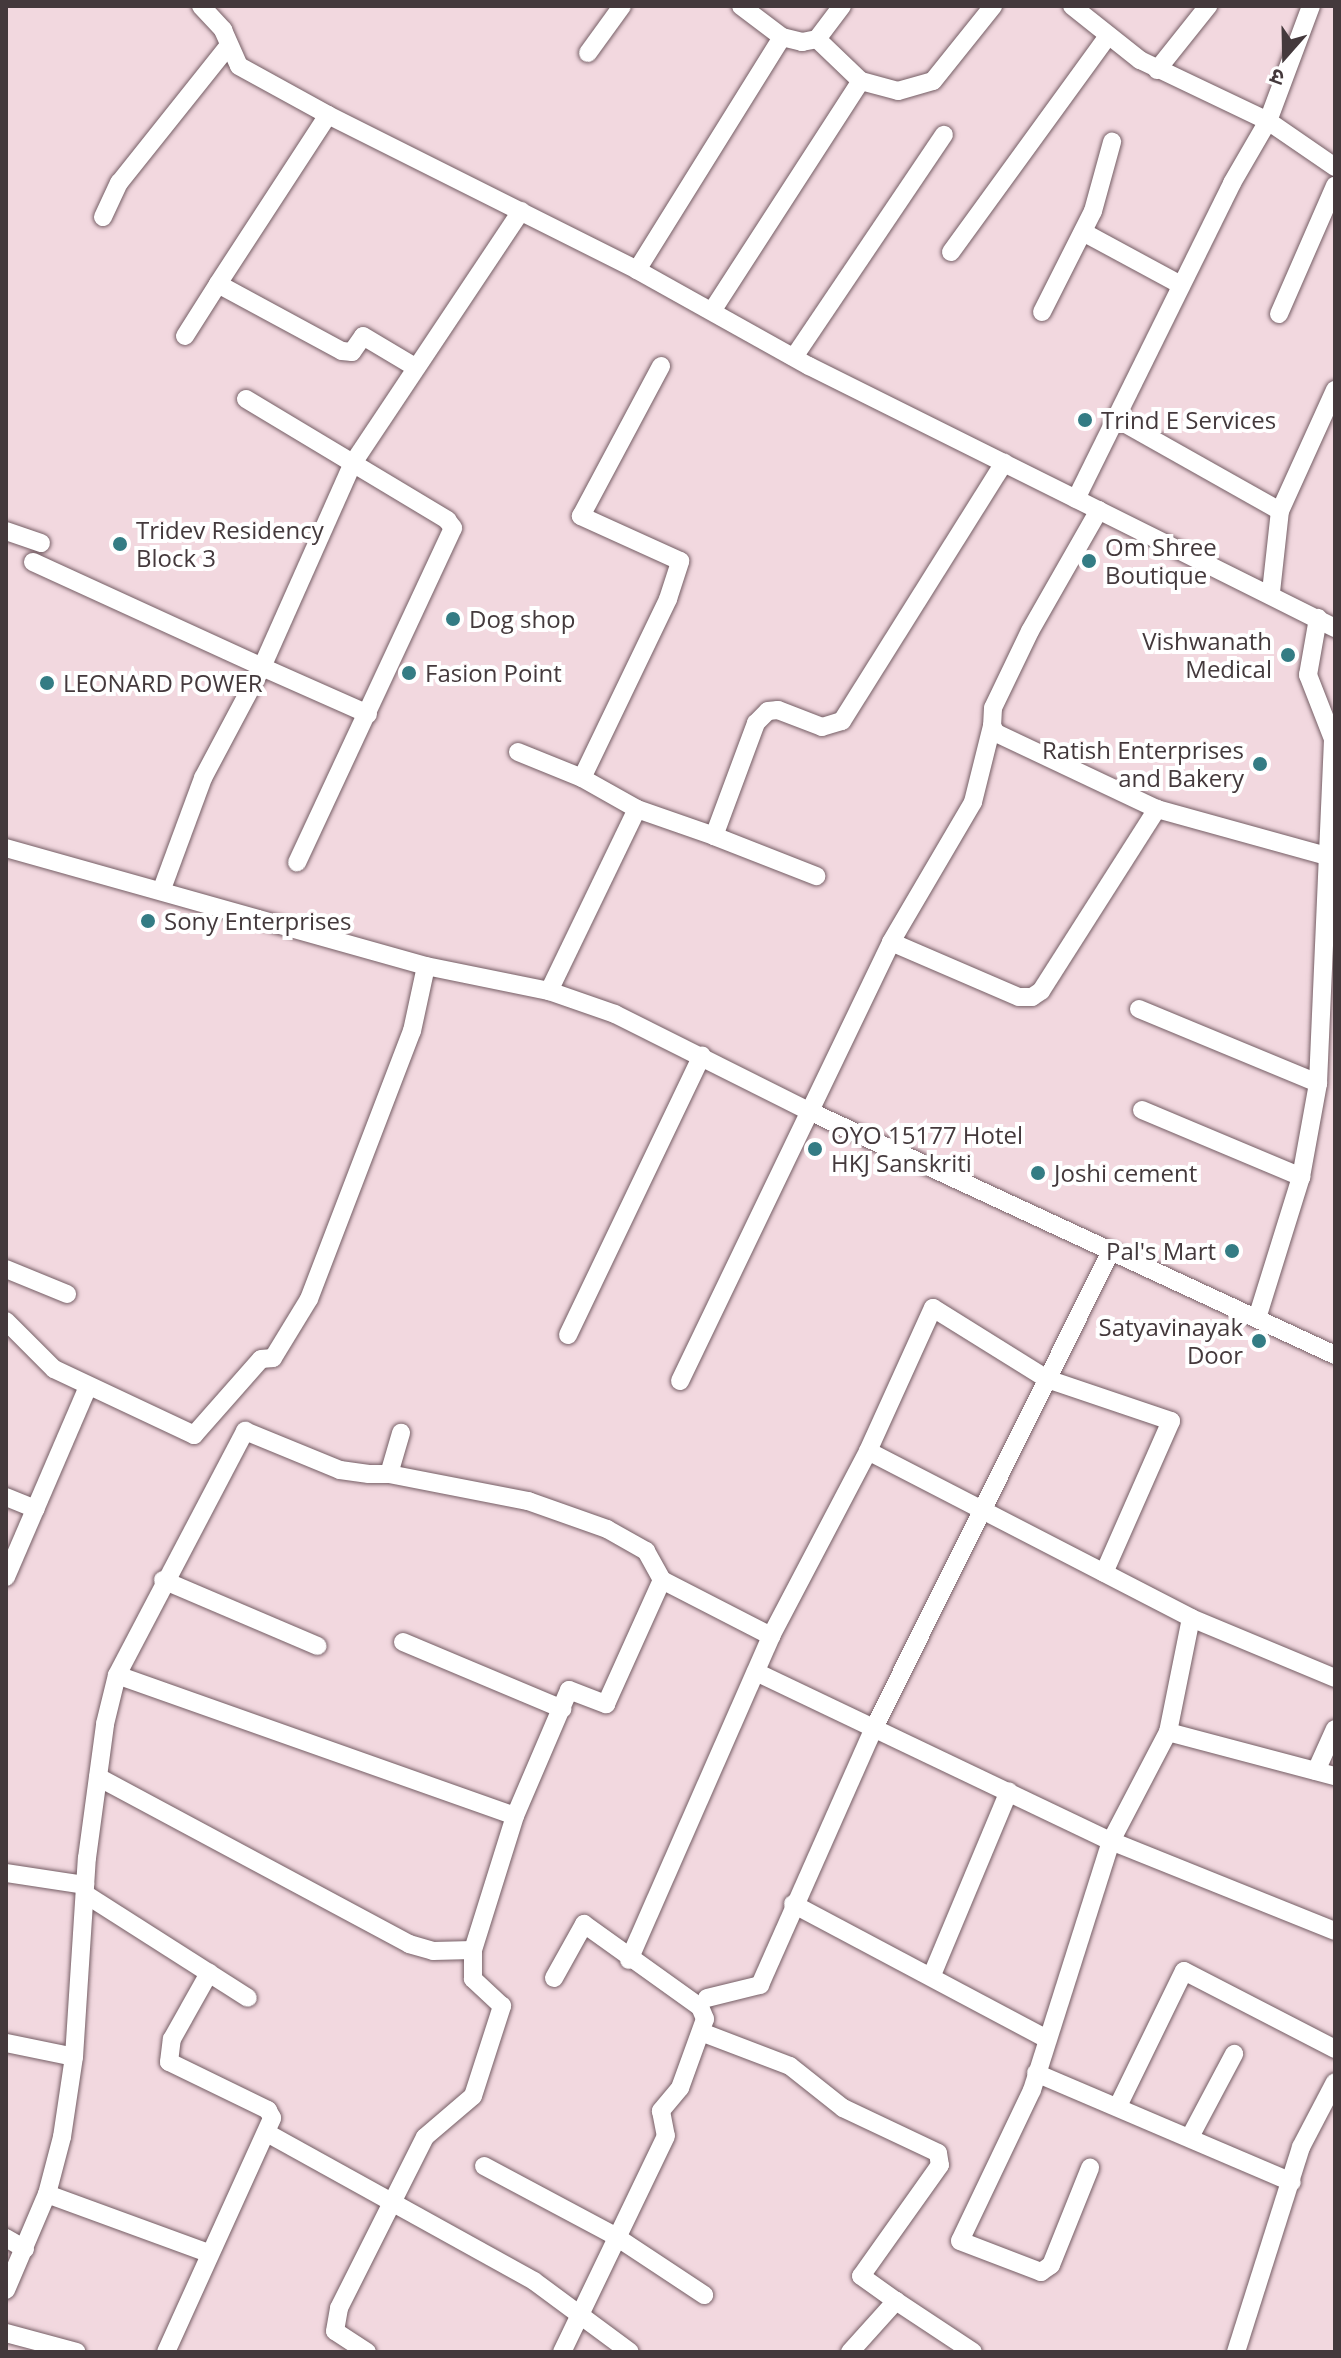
<!DOCTYPE html>
<meta charset="utf-8">
<style>
body{margin:0}
#map{position:relative;width:1341px;height:2358px;overflow:hidden;background:#f2d8df;font-family:"Open Sans","Noto Sans Devanagari",sans-serif}
div>[style]{position:absolute}
.roads{filter:drop-shadow(0 0 2px #755e65) drop-shadow(0 0 2px #755e65)}
.street>*{height:18px;margin:-9px;padding:0 9px;transform-origin:9px;border-radius:9px;background:#fff}
.dots>*{width:22px;height:22px;translate:-50% -50%;box-sizing:border-box;border:4px solid #fff;border-radius:50%}
span{translate:-50% -50%;white-space:nowrap;text-align:center;line-height:1.15;-webkit-text-stroke:8px #fff;paint-order:stroke}
.poi-label{font-size:24px;color:#44393c}
.left{translate:0 -50%;text-align:left}
.right{translate:-100% -50%;text-align:right}
.frame{position:absolute;inset:0;border:8px solid #44393c;pointer-events:none}
.north{position:absolute;left:1245px;top:16px;width:80px;height:80px;-webkit-text-stroke:6px #fff;paint-order:stroke;rotate:200deg;font-size:22px;font-weight:700;line-height:32px;text-align:center;color:#44393c}
.north::after{content:'';display:block;margin:auto;width:28px;height:36px;background:#44393c;clip-path:polygon(50% 0,100% 100%,50% 72%,0 100%)}
</style>
<div id="map">
<div class="roads">
<div class="street">
<div style="left:201px;top:6px;width:33px;rotate:47deg"></div>
<div style="left:223px;top:30px;width:39px;rotate:66deg"></div>
<div style="left:239px;top:66px;width:102px;rotate:28.8deg"></div>
<div style="left:328px;top:115px;width:346px;rotate:26.6deg"></div>
<div style="left:637px;top:270px;width:197px;rotate:29.2deg"></div>
<div style="left:809px;top:366px;width:588px;rotate:26.48deg"></div>
<div style="left:741px;top:6px;width:51px;rotate:37.1deg"></div>
<div style="left:782px;top:37px;width:21px;rotate:14deg"></div>
<div style="left:802px;top:42px;width:15px;rotate:-11deg"></div>
<div style="left:817px;top:39px;width:41px;rotate:-52.9deg"></div>
<div style="left:1072px;top:6px;width:87px;rotate:38.5deg"></div>
<div style="left:1140px;top:60px;width:142px;rotate:25.5deg"></div>
<div style="left:1268px;top:121px;width:81px;rotate:34.5deg"></div>
<div style="left:817px;top:39px;width:61px;rotate:43.7deg"></div>
<div style="left:861px;top:81px;width:38px;rotate:15deg"></div>
<div style="left:898px;top:91px;width:36px;rotate:-16deg"></div>
<div style="left:933px;top:81px;width:96px;rotate:-51.3deg"></div>
<div style="left:588px;top:53px;width:58px;rotate:-54.1deg"></div>
<div style="left:1157px;top:70px;width:82px;rotate:-51.4deg"></div>
<div style="left:328px;top:115px;width:202px;rotate:123.1deg"></div>
<div style="left:218px;top:284px;width:141px;rotate:28.4deg"></div>
<div style="left:342px;top:351px;width:10px;rotate:6deg"></div>
<div style="left:352px;top:352px;width:19px;rotate:-55deg"></div>
<div style="left:363px;top:336px;width:61px;rotate:30.8deg"></div>
<div style="left:103px;top:217px;width:38px;rotate:-65deg"></div>
<div style="left:119px;top:183px;width:176px;rotate:-51.4deg"></div>
<div style="left:1083px;top:232px;width:111px;rotate:28.4deg"></div>
<div style="left:951px;top:252px;width:267px;rotate:-54deg"></div>
<div style="left:637px;top:270px;width:274px;rotate:-58.1deg"></div>
<div style="left:712px;top:311px;width:274px;rotate:-57.1deg"></div>
<div style="left:1042px;top:312px;width:113px;rotate:-63.2deg"></div>
<div style="left:1093px;top:211px;width:72px;rotate:-74.6deg"></div>
<div style="left:1279px;top:314px;width:140px;rotate:-66.4deg"></div>
<div style="left:185px;top:336px;width:62px;rotate:-57.6deg"></div>
<div style="left:794px;top:357px;width:268px;rotate:-56deg"></div>
<div style="left:246px;top:399px;width:235px;rotate:31deg"></div>
<div style="left:447px;top:520px;width:10px;rotate:53deg"></div>
<div style="left:453px;top:528px;width:369px;rotate:115deg"></div>
<div style="left:1115px;top:418px;width:189px;rotate:29.4deg"></div>
<div style="left:1076px;top:499px;width:352px;rotate:-63.7deg"></div>
<div style="left:1232px;top:183px;width:72px;rotate:-59.9deg"></div>
<div style="left:1268px;top:121px;width:123px;rotate:-69.5deg"></div>
<div style="left:1099px;top:510px;width:139px;rotate:119.7deg"></div>
<div style="left:1030px;top:631px;width:85px;rotate:115.7deg"></div>
<div style="left:993px;top:708px;width:18px;rotate:93deg"></div>
<div style="left:992px;top:726px;width:8px;rotate:60deg"></div>
<div style="left:996px;top:733px;width:178px;rotate:25.3deg"></div>
<div style="left:6px;top:531px;width:37px;rotate:19deg"></div>
<div style="left:33px;top:562px;width:252px;rotate:24.6deg"></div>
<div style="left:262px;top:667px;width:126px;rotate:118deg"></div>
<div style="left:203px;top:778px;width:118px;rotate:110.3deg"></div>
<div style="left:1271px;top:592px;width:81px;rotate:-83.7deg"></div>
<div style="left:1280px;top:511px;width:133px;rotate:-65.6deg"></div>
<div style="left:368px;top:714px;width:116px;rotate:-156.1deg"></div>
<div style="left:262px;top:667px;width:223px;rotate:-66deg"></div>
<div style="left:353px;top:463px;width:303px;rotate:-56.3deg"></div>
<div style="left:518px;top:752px;width:69px;rotate:22.1deg"></div>
<div style="left:582px;top:778px;width:63px;rotate:29.4deg"></div>
<div style="left:637px;top:809px;width:82px;rotate:19.3deg"></div>
<div style="left:714px;top:836px;width:121px;rotate:-69.6deg"></div>
<div style="left:756px;top:723px;width:17px;rotate:-45deg"></div>
<div style="left:768px;top:711px;width:10px;rotate:-6deg"></div>
<div style="left:778px;top:710px;width:47px;rotate:21.1deg"></div>
<div style="left:822px;top:727px;width:21px;rotate:-17deg"></div>
<div style="left:842px;top:721px;width:305px;rotate:-57.9deg"></div>
<div style="left:582px;top:778px;width:199px;rotate:-64.3deg"></div>
<div style="left:668px;top:599px;width:40px;rotate:-72deg"></div>
<div style="left:680px;top:561px;width:109px;rotate:-155.6deg"></div>
<div style="left:581px;top:516px;width:170px;rotate:-61.9deg"></div>
<div style="left:714px;top:836px;width:110px;rotate:21.4deg"></div>
<div style="left:6px;top:848px;width:436px;rotate:15.7deg"></div>
<div style="left:426px;top:966px;width:126px;rotate:11.5deg"></div>
<div style="left:549px;top:991px;width:70px;rotate:19.2deg"></div>
<div style="left:615px;top:1014px;width:217px;rotate:26.6deg"></div>
<div style="left:809px;top:1111px;width:580px;rotate:24.89deg"></div>
<div style="left:891px;top:942px;width:162px;rotate:-59.6deg"></div>
<div style="left:973px;top:802px;width:78px;rotate:-76deg"></div>
<div style="left:549px;top:991px;width:202px;rotate:-64.2deg"></div>
<div style="left:1139px;top:1009px;width:194px;rotate:22.5deg"></div>
<div style="left:1142px;top:1110px;width:173px;rotate:22.8deg"></div>
<div style="left:6px;top:1269px;width:66px;rotate:22.3deg"></div>
<div style="left:1258px;top:1315px;width:145px;rotate:-72.7deg"></div>
<div style="left:1301px;top:1177px;width:96px;rotate:-79.7deg"></div>
<div style="left:1318px;top:1083px;width:344px;rotate:-87.5deg"></div>
<div style="left:1333px;top:739px;width:69px;rotate:-111.3deg"></div>
<div style="left:1308px;top:675px;width:58px;rotate:-80deg"></div>
<div style="left:6px;top:1321px;width:68px;rotate:45deg"></div>
<div style="left:54px;top:1369px;width:155px;rotate:25.2deg"></div>
<div style="left:194px;top:1435px;width:101px;rotate:-48.6deg"></div>
<div style="left:261px;top:1359px;width:12px;rotate:-5deg"></div>
<div style="left:273px;top:1358px;width:69px;rotate:-58.6deg"></div>
<div style="left:309px;top:1299px;width:287px;rotate:-69deg"></div>
<div style="left:412px;top:1031px;width:66px;rotate:-77.8deg"></div>
<div style="left:568px;top:1335px;width:310px;rotate:-64.4deg"></div>
<div style="left:680px;top:1381px;width:487px;rotate:-64.3deg"></div>
<div style="left:891px;top:942px;width:139px;rotate:23.3deg"></div>
<div style="left:1019px;top:997px;width:13px"></div>
<div style="left:1032px;top:997px;width:11px;rotate:-34deg"></div>
<div style="left:1041px;top:991px;width:216px;rotate:-57.5deg"></div>
<div style="left:1157px;top:809px;width:176px;rotate:15.5deg"></div>
<div style="left:868px;top:1451px;width:157px;rotate:-65.6deg"></div>
<div style="left:933px;top:1308px;width:134px;rotate:31.9deg"></div>
<div style="left:1047px;top:1379px;width:131px;rotate:18.7deg"></div>
<div style="left:1171px;top:1421px;width:166px;rotate:113.8deg"></div>
<div style="left:389px;top:1474px;width:142px;rotate:11deg"></div>
<div style="left:528px;top:1501px;width:84px;rotate:19.5deg"></div>
<div style="left:607px;top:1529px;width:45px;rotate:29.4deg"></div>
<div style="left:646px;top:1551px;width:33px;rotate:61deg"></div>
<div style="left:6px;top:1497px;width:32px;rotate:22deg"></div>
<div style="left:6px;top:1577px;width:207px;rotate:-66.7deg"></div>
<div style="left:163px;top:1580px;width:168px;rotate:23.1deg"></div>
<div style="left:1191px;top:1618px;width:156px;rotate:22.6deg"></div>
<div style="left:403px;top:1642px;width:173px;rotate:22.8deg"></div>
<div style="left:756px;top:1672px;width:393px;rotate:25.5deg"></div>
<div style="left:1111px;top:1841px;width:241px;rotate:21.9deg"></div>
<div style="left:117px;top:1675px;width:422px;rotate:19.5deg"></div>
<div style="left:1168px;top:1732px;width:173px;rotate:14.8deg"></div>
<div style="left:1316px;top:1771px;width:46px;rotate:-65.7deg"></div>
<div style="left:98px;top:1777px;width:353px;rotate:28.2deg"></div>
<div style="left:409px;top:1944px;width:25px;rotate:16deg"></div>
<div style="left:433px;top:1951px;width:40px;rotate:-1.4deg"></div>
<div style="left:6px;top:1873px;width:80px;rotate:8.6deg"></div>
<div style="left:85px;top:1894px;width:193px;rotate:32.5deg"></div>
<div style="left:793px;top:1904px;width:285px;rotate:28deg"></div>
<div style="left:629px;top:1960px;width:354px;rotate:-66.3deg"></div>
<div style="left:771px;top:1636px;width:209px;rotate:-62.3deg"></div>
<div style="left:868px;top:1451px;width:364px;rotate:27.3deg"></div>
<div style="left:1191px;top:1618px;width:116px;rotate:101.4deg"></div>
<div style="left:1168px;top:1732px;width:123px;rotate:117.6deg"></div>
<div style="left:1111px;top:1841px;width:261px;rotate:107.6deg"></div>
<div style="left:1032px;top:2090px;width:167px;rotate:115.5deg"></div>
<div style="left:960px;top:2241px;width:87px;rotate:20.9deg"></div>
<div style="left:1041px;top:2272px;width:12px;rotate:-35deg"></div>
<div style="left:1051px;top:2265px;width:105px;rotate:-68.1deg"></div>
<div style="left:932px;top:1975px;width:199px;rotate:-67.3deg"></div>
<div style="left:554px;top:1978px;width:62px;rotate:-60.9deg"></div>
<div style="left:584px;top:1924px;width:143px;rotate:35.6deg"></div>
<div style="left:700px;top:2007px;width:13px;rotate:67deg"></div>
<div style="left:705px;top:2019px;width:73px;rotate:109.9deg"></div>
<div style="left:680px;top:2088px;width:30px;rotate:130deg"></div>
<div style="left:661px;top:2111px;width:25px;rotate:79deg"></div>
<div style="left:666px;top:2136px;width:240px;rotate:115.7deg"></div>
<div style="left:707px;top:1998px;width:55px;rotate:-13.8deg"></div>
<div style="left:760px;top:1985px;width:283px;rotate:-66.1deg"></div>
<div style="left:875px;top:1726px;width:530px;rotate:-63.58deg"></div>
<div style="left:701px;top:2032px;width:95px;rotate:20.9deg"></div>
<div style="left:790px;top:2066px;width:68px;rotate:38.4deg"></div>
<div style="left:843px;top:2108px;width:105px;rotate:25.3deg"></div>
<div style="left:938px;top:2153px;width:12px;rotate:81deg"></div>
<div style="left:940px;top:2165px;width:136px;rotate:125.4deg"></div>
<div style="left:861px;top:2276px;width:43px;rotate:35.5deg"></div>
<div style="left:6px;top:2043px;width:69px;rotate:11.6deg"></div>
<div style="left:1036px;top:2073px;width:278px;rotate:23.1deg"></div>
<div style="left:1119px;top:2104px;width:148px;rotate:-64deg"></div>
<div style="left:1184px;top:1971px;width:170px;rotate:27.3deg"></div>
<div style="left:267px;top:2133px;width:305px;rotate:29deg"></div>
<div style="left:534px;top:2281px;width:119px;rotate:36.5deg"></div>
<div style="left:1191px;top:2135px;width:92px;rotate:-62deg"></div>
<div style="left:484px;top:2166px;width:149px;rotate:28.1deg"></div>
<div style="left:615px;top:2236px;width:107px;rotate:33.5deg"></div>
<div style="left:47px;top:2194px;width:171px;rotate:20.1deg"></div>
<div style="left:6px;top:2238px;width:22px;rotate:30deg"></div>
<div style="left:6px;top:2290px;width:104px;rotate:-66.9deg"></div>
<div style="left:47px;top:2194px;width:59px;rotate:-75.3deg"></div>
<div style="left:62px;top:2137px;width:81px;rotate:-81.5deg"></div>
<div style="left:74px;top:2057px;width:199px;rotate:-86.3deg"></div>
<div style="left:87px;top:1858px;width:135px;rotate:-82.3deg"></div>
<div style="left:105px;top:1724px;width:50px;rotate:-76.2deg"></div>
<div style="left:117px;top:1675px;width:276px;rotate:-62.3deg"></div>
<div style="left:245px;top:1431px;width:103px;rotate:22.3deg"></div>
<div style="left:340px;top:1470px;width:29px;rotate:8deg"></div>
<div style="left:369px;top:1474px;width:20px"></div>
<div style="left:389px;top:1474px;width:43px;rotate:-73.7deg"></div>
<div style="left:6px;top:2333px;width:73px;rotate:15deg"></div>
<div style="left:166px;top:2352px;width:257px;rotate:-65.6deg"></div>
<div style="left:272px;top:2118px;width:9px;rotate:-117deg"></div>
<div style="left:268px;top:2110px;width:110px;rotate:-154.1deg"></div>
<div style="left:169px;top:2062px;width:23px;rotate:-83deg"></div>
<div style="left:172px;top:2039px;width:76px;rotate:-60.7deg"></div>
<div style="left:367px;top:2352px;width:38px;rotate:-147deg"></div>
<div style="left:335px;top:2331px;width:23px;rotate:-80deg"></div>
<div style="left:339px;top:2308px;width:191px;rotate:-63.3deg"></div>
<div style="left:425px;top:2137px;width:63px;rotate:-40.5deg"></div>
<div style="left:473px;top:2096px;width:95px;rotate:-72.1deg"></div>
<div style="left:502px;top:2006px;width:40px;rotate:-137deg"></div>
<div style="left:473px;top:1979px;width:29px;rotate:-90deg"></div>
<div style="left:473px;top:1950px;width:140px;rotate:-72.6deg"></div>
<div style="left:515px;top:1816px;width:137px;rotate:-66.8deg"></div>
<div style="left:569px;top:1690px;width:40px;rotate:21deg"></div>
<div style="left:606px;top:1704px;width:136px;rotate:-65.7deg"></div>
<div style="left:662px;top:1580px;width:123px;rotate:27.2deg"></div>
<div style="left:850px;top:2352px;width:69px;rotate:-48deg"></div>
<div style="left:896px;top:2301px;width:92px;rotate:33.5deg"></div>
<div style="left:1236px;top:2352px;width:215px;rotate:-72.4deg"></div>
<div style="left:1301px;top:2147px;width:73px;rotate:-62.4deg"></div>
</div>
</div>
<div class="dots">
<div style="left:1085px;top:420px;background:#347c84"></div>
<div style="left:120px;top:544px;background:#347c84"></div>
<div style="left:1089px;top:561px;background:#347c84"></div>
<div style="left:453px;top:619px;background:#347c84"></div>
<div style="left:1288px;top:655px;background:#347c84"></div>
<div style="left:409px;top:673px;background:#347c84"></div>
<div style="left:47px;top:683px;background:#347c84"></div>
<div style="left:1260px;top:764px;background:#347c84"></div>
<div style="left:148px;top:921px;background:#347c84"></div>
<div style="left:815px;top:1149px;background:#347c84"></div>
<div style="left:1038px;top:1173px;background:#347c84"></div>
<div style="left:1232px;top:1251px;background:#347c84"></div>
<div style="left:1259px;top:1341px;background:#347c84"></div>
</div>
<div class="poi-label">
<span class="left" style="left:1101px;top:420px">Trind E Services</span>
<span class="left" style="left:136px;top:544px">Tridev Residency<br>Block 3</span>
<span class="left" style="left:1105px;top:561px">Om Shree<br>Boutique</span>
<span class="left" style="left:469px;top:619px">Dog shop</span>
<span class="right" style="left:1272px;top:655px">Vishwanath<br>Medical</span>
<span class="left" style="left:425px;top:673px">Fasion Point</span>
<span class="left" style="left:63px;top:683px">LEONARD POWER</span>
<span class="right" style="left:1244px;top:764px">Ratish Enterprises<br>and Bakery</span>
<span class="left" style="left:164px;top:921px">Sony Enterprises</span>
<span class="left" style="left:831px;top:1149px">OYO 15177 Hotel<br>HKJ Sanskriti</span>
<span class="left" style="left:1054px;top:1173px">Joshi cement</span>
<span class="right" style="left:1216px;top:1251px">Pal's Mart</span>
<span class="right" style="left:1243px;top:1341px">Satyavinayak<br>Door</span>
</div>
<div class="frame"></div>
<div class="north">उ</div>
</div>
